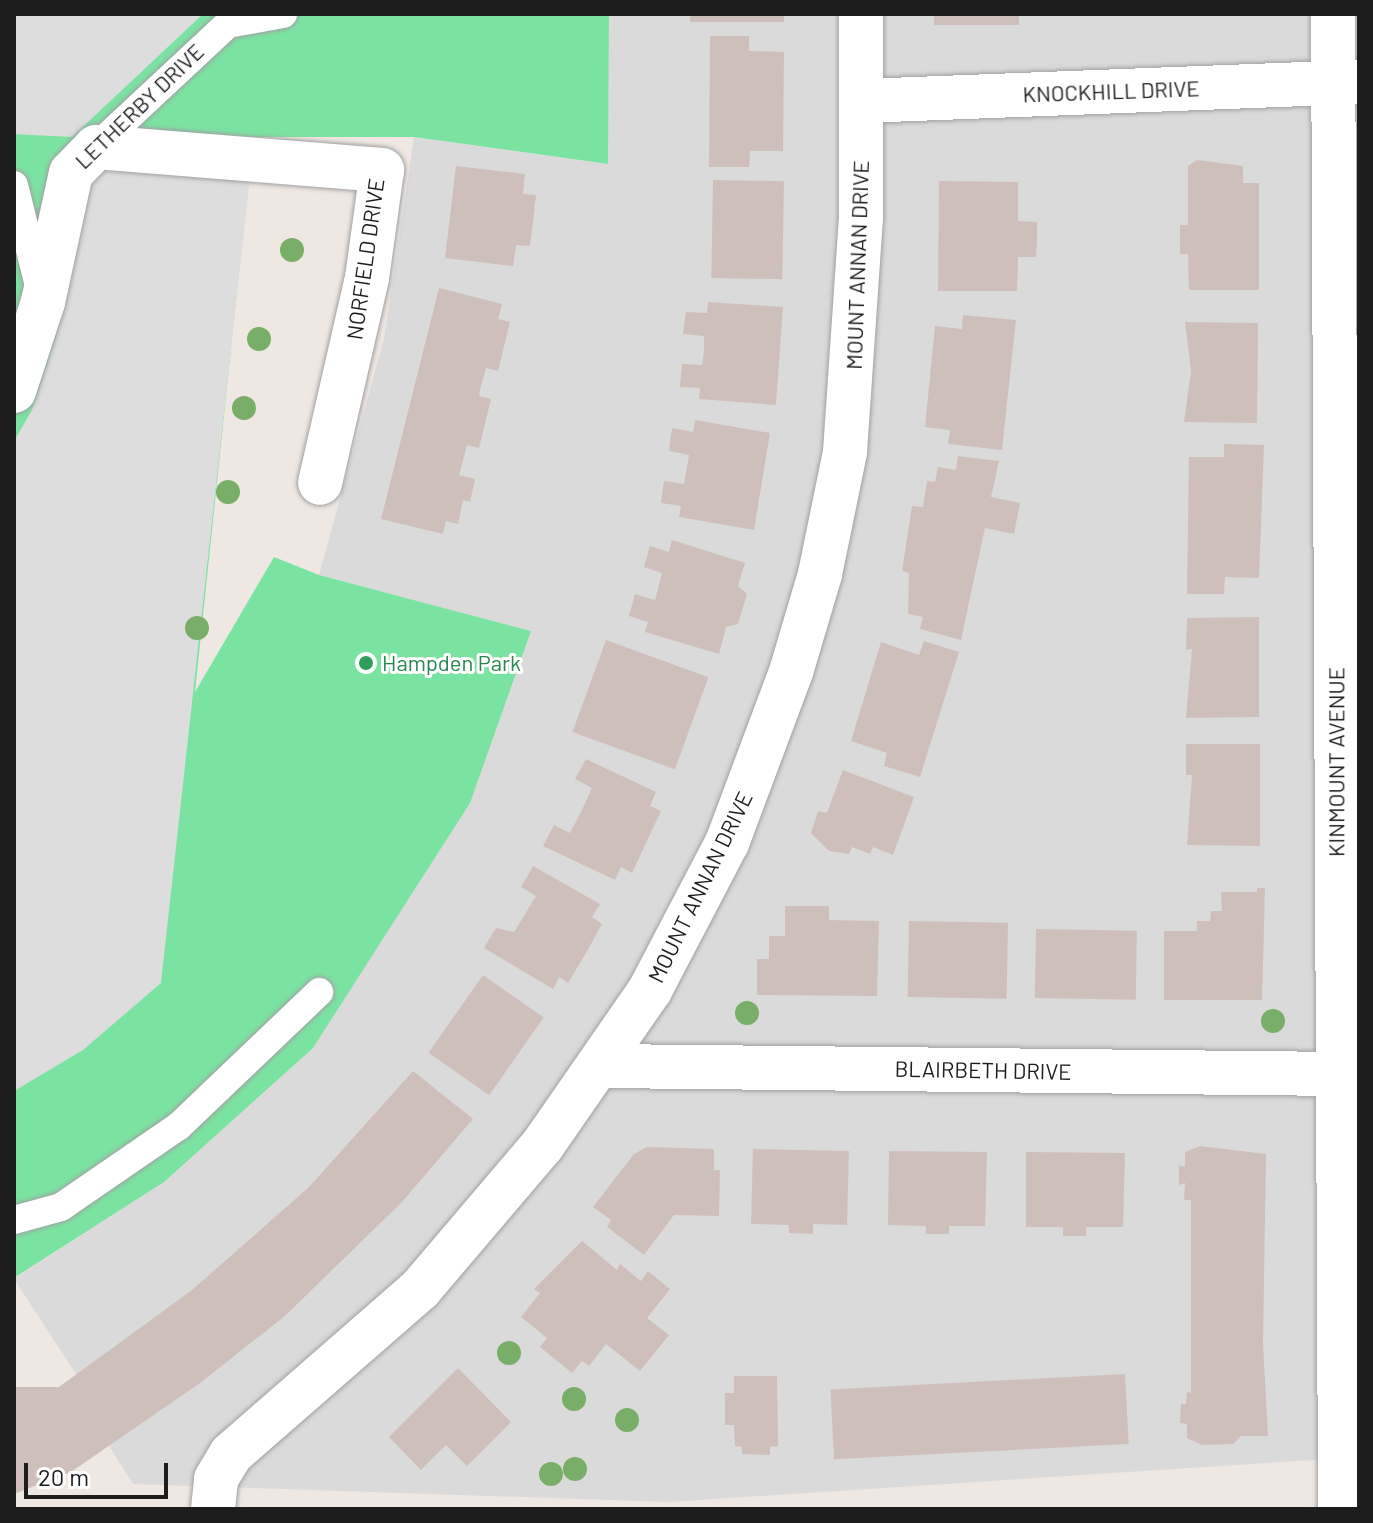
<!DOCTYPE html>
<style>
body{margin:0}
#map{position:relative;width:1373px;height:1523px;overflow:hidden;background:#efe7e2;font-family:Barlow,sans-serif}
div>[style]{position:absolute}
.residential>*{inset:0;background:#dbdada}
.pitch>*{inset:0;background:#7be3a2}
.parking>*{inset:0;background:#ddd}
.building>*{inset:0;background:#cfbfbb;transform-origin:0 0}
.roads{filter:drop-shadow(0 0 2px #a1a1a1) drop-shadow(0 0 2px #a1a1a1)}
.lane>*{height:28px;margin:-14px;padding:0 14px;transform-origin:14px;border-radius:14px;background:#fff}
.street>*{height:44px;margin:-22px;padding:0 22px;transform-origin:22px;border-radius:22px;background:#fff}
.trees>*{width:24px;height:24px;margin:-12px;border-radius:50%;background:#79ae68}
.dots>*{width:22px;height:22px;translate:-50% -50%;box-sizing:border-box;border:4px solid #fff;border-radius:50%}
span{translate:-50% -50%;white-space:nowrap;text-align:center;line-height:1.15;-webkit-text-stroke:6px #fff;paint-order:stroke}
.street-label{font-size:22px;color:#1d1d1d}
.leisure-label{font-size:22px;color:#27864d}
.left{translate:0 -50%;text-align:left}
.frame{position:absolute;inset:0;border:16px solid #1d1d1d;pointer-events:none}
.scale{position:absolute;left:24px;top:1463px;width:144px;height:36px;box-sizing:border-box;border:4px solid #1d1d1d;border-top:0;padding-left:10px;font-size:24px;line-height:28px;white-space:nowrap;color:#1d1d1d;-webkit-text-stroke:6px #fff;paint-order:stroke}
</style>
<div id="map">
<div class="residential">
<div style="clip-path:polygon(609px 14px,1359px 14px,1359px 1457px,669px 1502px,133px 1484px,87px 1411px,95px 1403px,14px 1279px,164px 1182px,531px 631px,319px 575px,384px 339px,414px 137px,607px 164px)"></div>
</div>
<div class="pitch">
<div style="clip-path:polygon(14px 14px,609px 14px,608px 164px,414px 137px,253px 137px,195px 692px,274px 557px,319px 575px,531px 631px,470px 803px,313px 1048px,164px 1182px,14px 1278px)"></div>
</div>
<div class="parking">
<div style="clip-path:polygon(14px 14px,203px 14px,72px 137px,14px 134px)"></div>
<div style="clip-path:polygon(105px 169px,250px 177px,161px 983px,83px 1050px,14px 1091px,14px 441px,32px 410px,58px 330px,83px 190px)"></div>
</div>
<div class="building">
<div style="left:690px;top:14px;width:94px;height:8px"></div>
<div style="left:934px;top:14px;width:85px;height:11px"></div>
<div style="clip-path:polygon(710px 36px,749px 36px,749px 51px,784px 52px,783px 151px,750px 151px,749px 167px,709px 167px)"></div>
<div style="clip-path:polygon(1197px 160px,1243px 166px,1243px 183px,1259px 183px,1259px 290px,1189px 290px,1188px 254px,1180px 254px,1180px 225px,1188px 225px,1188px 166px)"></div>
<div style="clip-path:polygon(456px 166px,525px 174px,523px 194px,536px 195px,533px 222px,530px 246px,516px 245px,513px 266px,445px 258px)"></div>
<div style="left:713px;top:180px;width:71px;height:98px;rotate:1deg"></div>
<div style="clip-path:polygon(939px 181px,1018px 182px,1018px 221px,1037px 222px,1037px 238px,1036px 257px,1018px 257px,1017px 291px,938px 291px)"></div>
<div style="clip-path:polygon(439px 288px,502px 304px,498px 319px,510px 322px,498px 371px,486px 368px,482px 382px,479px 396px,491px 399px,479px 448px,467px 445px,459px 475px,475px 479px,470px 502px,463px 500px,458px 524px,446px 521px,443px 534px,381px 519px)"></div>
<div style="clip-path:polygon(708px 302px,783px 307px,776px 405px,699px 399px,700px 388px,680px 387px,682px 364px,702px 365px,704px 351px,704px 336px,683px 334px,686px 312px,707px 313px)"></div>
<div style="clip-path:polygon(963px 315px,1016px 320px,1002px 450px,948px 444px,950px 430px,925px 427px,935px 326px,962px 329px)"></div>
<div style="clip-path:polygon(1185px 322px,1258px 323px,1257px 423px,1184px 422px,1191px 371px)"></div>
<div style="clip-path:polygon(695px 420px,770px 433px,754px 530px,679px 517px,681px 506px,661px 503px,664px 481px,684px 484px,689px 455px,669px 451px,672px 428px,693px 432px)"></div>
<div style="clip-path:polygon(1224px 444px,1264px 445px,1259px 578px,1225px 577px,1224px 594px,1187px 594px,1189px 457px,1224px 457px)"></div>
<div style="clip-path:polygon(958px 456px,999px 461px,991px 497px,1020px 503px,1014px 534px,985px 528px,961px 640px,920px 629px,923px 617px,908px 614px,909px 573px,902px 571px,912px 506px,923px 507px,927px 481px,935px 482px,938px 467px,956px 470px)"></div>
<div style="clip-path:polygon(672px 540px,745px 563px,738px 586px,747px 594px,738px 624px,726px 627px,719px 654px,645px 632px,648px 622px,629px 616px,635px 594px,655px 600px,662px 573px,644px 567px,650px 546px,669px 552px)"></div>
<div style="clip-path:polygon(1259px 617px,1259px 717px,1186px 718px,1192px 649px,1186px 650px,1187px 618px)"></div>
<div style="left:606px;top:640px;width:109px;height:98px;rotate:20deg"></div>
<div style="clip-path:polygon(924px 641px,959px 652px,920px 777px,884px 766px,887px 753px,851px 741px,881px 642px,919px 655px)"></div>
<div style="clip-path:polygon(1186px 744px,1260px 744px,1260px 846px,1187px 845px,1192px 775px,1186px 775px)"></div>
<div style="clip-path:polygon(586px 759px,656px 792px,650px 806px,661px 811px,632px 873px,621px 867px,615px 880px,543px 846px,554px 825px,570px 833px,582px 810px,592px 788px,575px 779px)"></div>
<div style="clip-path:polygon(843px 770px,914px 797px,893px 855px,873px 847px,870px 854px,852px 847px,849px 854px,829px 851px,811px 833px,818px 811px,827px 813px)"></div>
<div style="clip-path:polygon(533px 866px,600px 904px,592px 917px,602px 924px,586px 953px,568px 983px,559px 977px,553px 989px,484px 948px,496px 928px,514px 932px,524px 916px,536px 896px,521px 887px)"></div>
<div style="clip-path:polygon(1257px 888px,1265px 888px,1262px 1000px,1164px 1000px,1164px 931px,1197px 931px,1197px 921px,1210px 921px,1211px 911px,1222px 911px,1221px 892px,1257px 892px)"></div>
<div style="clip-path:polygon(785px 906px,829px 906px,829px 920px,879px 921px,877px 996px,757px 995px,757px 959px,769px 959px,769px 936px,785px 936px)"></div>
<div style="left:909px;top:921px;width:99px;height:76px;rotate:1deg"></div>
<div style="left:1036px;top:929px;width:101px;height:69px;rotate:1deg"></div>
<div style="left:483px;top:975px;width:74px;height:95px;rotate:35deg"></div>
<div style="clip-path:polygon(413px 1071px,473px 1119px,402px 1202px,285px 1316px,200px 1383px,71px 1472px,14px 1494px,14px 1387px,59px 1387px,192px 1290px,309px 1187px)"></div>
<div style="clip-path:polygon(1200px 1146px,1266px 1154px,1263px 1344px,1268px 1436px,1241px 1436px,1233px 1444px,1202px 1445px,1187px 1438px,1187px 1424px,1180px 1423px,1181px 1404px,1186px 1404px,1187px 1392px,1191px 1393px,1191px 1200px,1184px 1200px,1185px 1183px,1179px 1185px,1179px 1165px,1185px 1167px,1185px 1152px)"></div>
<div style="clip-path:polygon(647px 1147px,714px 1149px,714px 1170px,720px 1170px,719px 1216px,674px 1215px,644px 1255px,607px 1227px,611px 1220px,593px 1207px,634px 1154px)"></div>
<div style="clip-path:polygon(753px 1149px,849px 1151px,847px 1225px,813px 1224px,813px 1234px,789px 1233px,789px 1225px,751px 1224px)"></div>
<div style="clip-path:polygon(889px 1151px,987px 1152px,985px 1226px,949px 1226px,949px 1234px,926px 1234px,926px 1226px,888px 1225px)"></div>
<div style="clip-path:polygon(1026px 1152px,1125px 1153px,1123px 1227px,1086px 1227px,1086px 1236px,1063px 1236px,1063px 1227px,1026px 1227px)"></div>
<div style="clip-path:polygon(582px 1241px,617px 1270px,620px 1264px,641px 1281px,648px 1271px,670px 1289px,647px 1318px,669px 1335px,640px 1371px,606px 1344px,589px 1366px,582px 1361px,572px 1373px,540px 1347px,547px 1338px,521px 1317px,540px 1293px,534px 1289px)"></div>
<div style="clip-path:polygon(458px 1368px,511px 1422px,467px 1466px,446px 1445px,421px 1470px,389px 1437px)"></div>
<div style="left:1125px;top:1374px;width:70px;height:295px;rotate:87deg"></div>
<div style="clip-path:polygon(734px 1376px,777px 1376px,778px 1446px,770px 1447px,770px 1455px,742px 1454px,742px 1447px,735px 1446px,734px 1425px,725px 1425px,725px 1393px,734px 1393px)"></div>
</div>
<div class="roads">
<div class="lane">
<div style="left:96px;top:147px;width:180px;rotate:-43deg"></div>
<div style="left:228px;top:24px;width:56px;rotate:-10.3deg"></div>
<div style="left:14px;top:185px;width:108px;rotate:76.1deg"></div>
<div style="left:14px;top:1220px;width:49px;rotate:-15.5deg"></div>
<div style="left:61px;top:1207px;width:143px;rotate:-34.5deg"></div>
<div style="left:179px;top:1126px;width:194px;rotate:-43.7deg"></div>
</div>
<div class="street">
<div style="left:1333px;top:14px;width:1495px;rotate:89.73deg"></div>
<div style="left:862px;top:101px;width:497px;rotate:-2.2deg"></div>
<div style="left:14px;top:391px;width:94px;rotate:-72deg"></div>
<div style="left:43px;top:302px;width:132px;rotate:-77.8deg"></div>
<div style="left:71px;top:173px;width:36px;rotate:-46deg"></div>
<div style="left:96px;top:147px;width:287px;rotate:4.6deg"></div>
<div style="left:382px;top:170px;width:109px;rotate:97.9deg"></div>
<div style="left:367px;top:278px;width:210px;rotate:102.9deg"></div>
<div style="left:603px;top:1066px;width:734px;rotate:0.62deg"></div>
<div style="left:1337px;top:1074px;width:27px;rotate:-36deg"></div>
<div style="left:213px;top:1509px;width:30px;rotate:-84deg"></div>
<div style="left:216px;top:1479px;width:29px;rotate:-59deg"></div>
<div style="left:231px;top:1454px;width:252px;rotate:-41.1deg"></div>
<div style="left:421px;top:1288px;width:187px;rotate:-49.6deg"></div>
<div style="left:542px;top:1146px;width:190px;rotate:-55.3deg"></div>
<div style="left:650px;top:990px;width:166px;rotate:-62.4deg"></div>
<div style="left:727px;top:843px;width:183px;rotate:-69.5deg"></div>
<div style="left:791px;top:672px;width:102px;rotate:-73.5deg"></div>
<div style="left:820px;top:574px;width:125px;rotate:-78.4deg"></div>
<div style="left:845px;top:452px;width:235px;rotate:-86.1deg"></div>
<div style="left:861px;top:218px;width:204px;rotate:-90deg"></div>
</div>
</div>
<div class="trees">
<div style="left:292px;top:250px"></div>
<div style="left:259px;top:339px"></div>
<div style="left:244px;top:408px"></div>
<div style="left:228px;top:492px"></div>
<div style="left:197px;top:628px"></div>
<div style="left:747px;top:1013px"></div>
<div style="left:1273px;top:1021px"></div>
<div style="left:509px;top:1353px"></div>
<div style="left:574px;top:1399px"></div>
<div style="left:627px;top:1420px"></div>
<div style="left:575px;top:1469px"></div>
<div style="left:551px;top:1474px"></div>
</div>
<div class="dots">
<div style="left:366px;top:663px;background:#2e9e5b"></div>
</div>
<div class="street-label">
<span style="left:1111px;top:91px;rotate:-2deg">KNOCKHILL DRIVE</span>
<span style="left:139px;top:106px;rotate:-44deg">LETHERBY DRIVE</span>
<span style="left:365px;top:259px;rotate:-82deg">NORFIELD DRIVE</span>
<span style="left:857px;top:265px;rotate:-88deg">MOUNT ANNAN DRIVE</span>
<span style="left:1336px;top:762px;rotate:-90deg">KINMOUNT AVENUE</span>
<span style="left:700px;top:887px;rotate:-64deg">MOUNT ANNAN DRIVE</span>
<span style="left:983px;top:1070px;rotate:1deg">BLAIRBETH DRIVE</span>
</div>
<div class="leisure-label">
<span class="left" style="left:382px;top:663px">Hampden Park</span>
</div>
<div class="frame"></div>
<div class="scale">20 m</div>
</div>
